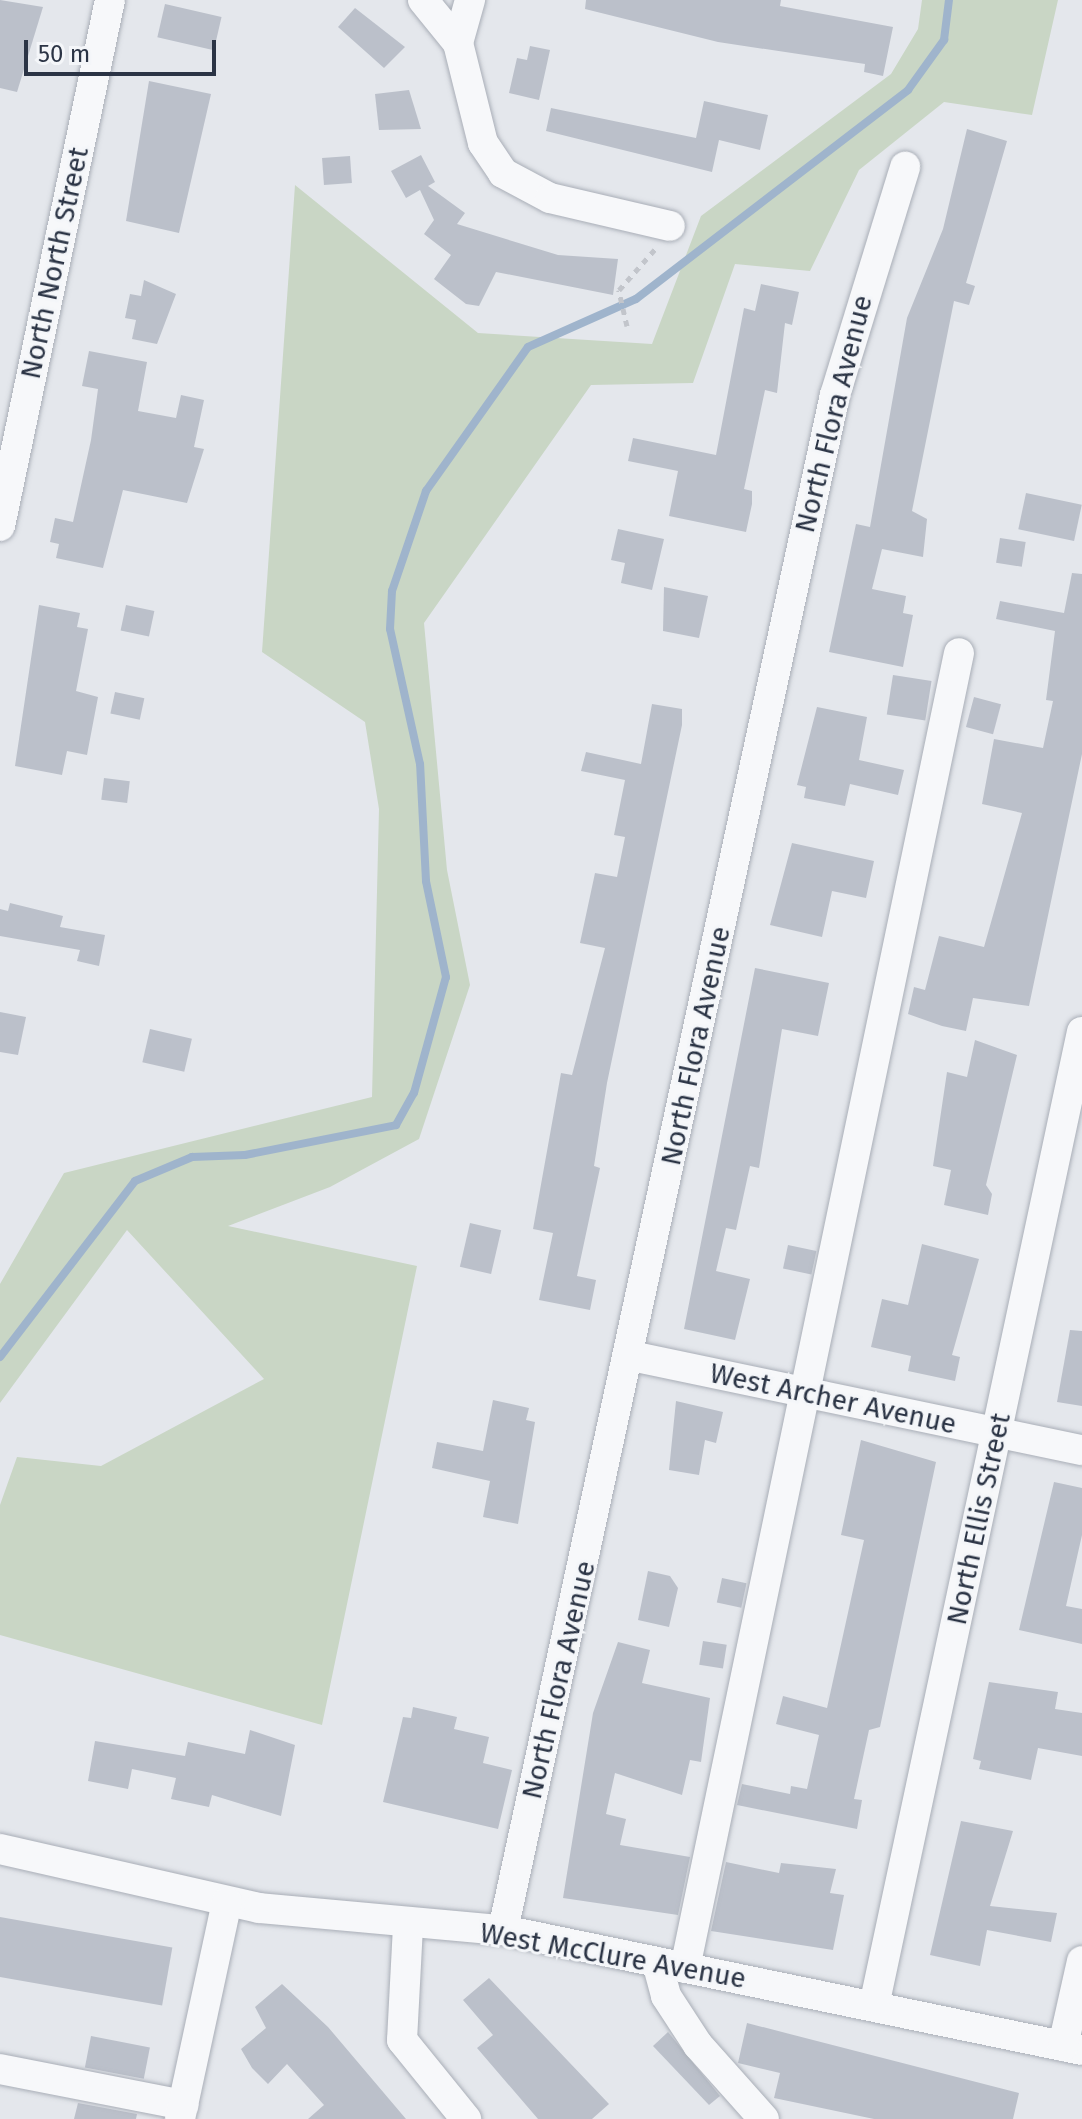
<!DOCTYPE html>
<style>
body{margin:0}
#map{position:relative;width:1082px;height:2119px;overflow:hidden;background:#e4e7ec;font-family:"Fira Sans",sans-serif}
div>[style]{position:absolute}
.green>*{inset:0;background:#c9d6c5}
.stream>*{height:8px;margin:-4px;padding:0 4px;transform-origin:4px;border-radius:4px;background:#9fb4cc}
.building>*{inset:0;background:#bbc0ca;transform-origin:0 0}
.path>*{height:5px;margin-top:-2.5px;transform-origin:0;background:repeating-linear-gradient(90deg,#c2c5cb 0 6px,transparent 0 12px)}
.roads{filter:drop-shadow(0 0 2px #a9aeb7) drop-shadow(0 0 2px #a9aeb7)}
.minor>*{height:30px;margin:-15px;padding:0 15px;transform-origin:15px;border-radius:15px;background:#f7f8fa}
span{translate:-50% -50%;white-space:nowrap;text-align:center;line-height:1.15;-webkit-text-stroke:6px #f4f6f9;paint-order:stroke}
.street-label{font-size:28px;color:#2b3445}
.scale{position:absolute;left:24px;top:40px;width:192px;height:36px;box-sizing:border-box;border:4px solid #2b3445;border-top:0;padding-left:10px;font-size:24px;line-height:28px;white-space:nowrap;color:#2b3445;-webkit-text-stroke:6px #f4f6f9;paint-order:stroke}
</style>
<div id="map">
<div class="green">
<div style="clip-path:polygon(922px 0,1058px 0,1032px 115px,944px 102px,859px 170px,810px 271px,735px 264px,693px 383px,591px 385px,424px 623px,447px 870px,470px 985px,419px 1139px,330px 1187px,228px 1226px,417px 1266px,322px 1725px,0 1635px,0 1505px,17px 1457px,101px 1466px,264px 1379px,127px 1230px,0 1403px,0 1284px,64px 1173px,372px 1097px,379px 809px,365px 722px,262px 652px,295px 185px,478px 333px,652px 344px,701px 216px,891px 74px,918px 29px)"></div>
</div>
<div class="stream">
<div style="left:0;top:1357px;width:222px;rotate:-52.5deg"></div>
<div style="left:135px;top:1181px;width:62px;rotate:-22.8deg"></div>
<div style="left:192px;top:1157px;width:53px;rotate:-2.2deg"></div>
<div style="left:245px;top:1155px;width:154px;rotate:-11.2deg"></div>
<div style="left:396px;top:1125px;width:37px;rotate:-61deg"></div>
<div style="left:414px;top:1093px;width:120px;rotate:-74.6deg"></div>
<div style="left:446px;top:977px;width:98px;rotate:-101.8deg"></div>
<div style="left:426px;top:881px;width:117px;rotate:-92.9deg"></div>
<div style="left:420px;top:764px;width:138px;rotate:-102.5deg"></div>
<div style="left:390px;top:629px;width:38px;rotate:-87deg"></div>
<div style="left:392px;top:591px;width:106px;rotate:-71.2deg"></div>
<div style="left:426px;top:491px;width:176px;rotate:-54.7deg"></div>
<div style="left:528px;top:347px;width:118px;rotate:-24deg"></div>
<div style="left:636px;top:299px;width:343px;rotate:-37.5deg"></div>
<div style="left:908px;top:90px;width:62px;rotate:-54.2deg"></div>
<div style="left:944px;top:40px;width:40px;rotate:-82.9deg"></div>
</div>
<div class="building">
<div style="clip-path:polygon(0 0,43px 7px,17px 92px,0 88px)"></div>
<div style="clip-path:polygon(586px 0,781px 0,780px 6px,893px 27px,883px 76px,864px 72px,865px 64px,718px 42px,585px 9px)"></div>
<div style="left:165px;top:4px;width:58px;height:34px;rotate:13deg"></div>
<div style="clip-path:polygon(355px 8px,405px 47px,384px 68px,338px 27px)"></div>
<div style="clip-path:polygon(530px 46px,550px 50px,539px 100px,509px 93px,517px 58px,527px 60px)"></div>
<div style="clip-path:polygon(149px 81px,211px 94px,179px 233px,126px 221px)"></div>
<div style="clip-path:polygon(409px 90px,421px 129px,379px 130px,375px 94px)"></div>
<div style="clip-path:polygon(704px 101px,768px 115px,760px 150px,719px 140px,712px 172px,546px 131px,551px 108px,696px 138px)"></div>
<div style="clip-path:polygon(967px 129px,1007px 141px,966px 283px,975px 286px,969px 305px,954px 301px,912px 511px,927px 519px,923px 557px,882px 549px,872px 589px,906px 596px,903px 613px,913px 615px,903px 667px,829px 652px,856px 524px,870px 527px,907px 318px,943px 229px)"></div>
<div style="clip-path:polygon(421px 155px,435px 182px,428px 186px,465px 213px,457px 224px,558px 255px,618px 259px,613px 295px,496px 272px,479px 306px,466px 304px,434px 279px,451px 255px,424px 234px,434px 220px,420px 190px,406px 198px,391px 171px)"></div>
<div style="left:350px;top:156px;width:27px;height:28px;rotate:86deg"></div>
<div style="clip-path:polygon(144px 280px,176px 294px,157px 344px,132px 339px,136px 320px,125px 318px,130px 294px,141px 296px)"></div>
<div style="clip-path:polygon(761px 284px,799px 292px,792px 325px,785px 323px,777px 393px,765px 390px,744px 489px,752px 491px,752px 504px,746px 532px,669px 516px,678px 471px,628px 461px,633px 438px,716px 455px,744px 308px,755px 311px)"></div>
<div style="clip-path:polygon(89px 351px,147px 362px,138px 411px,176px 418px,181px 395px,204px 400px,194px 447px,204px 449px,187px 503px,123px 490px,103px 568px,56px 558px,59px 544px,50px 542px,55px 518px,73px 522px,91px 440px,98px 389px,82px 386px)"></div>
<div style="left:1026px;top:493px;width:57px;height:37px;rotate:12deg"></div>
<div style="clip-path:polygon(618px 529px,664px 539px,652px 590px,621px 583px,625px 563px,611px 560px)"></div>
<div style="left:1000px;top:538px;width:26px;height:25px;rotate:9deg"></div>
<div style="clip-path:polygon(1072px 573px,1082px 574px,1082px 754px,1029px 1006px,973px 998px,966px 1031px,942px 1026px,908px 1014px,914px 987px,925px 990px,939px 936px,984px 947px,1022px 813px,982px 804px,994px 739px,1043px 748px,1053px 701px,1046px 700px,1055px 631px,996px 619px,1000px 601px,1064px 613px)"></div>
<div style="clip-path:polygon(664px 587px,708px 596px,699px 638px,663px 631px)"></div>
<div style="clip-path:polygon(39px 605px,80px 613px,77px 627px,88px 629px,76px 691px,98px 697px,87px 755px,67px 751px,62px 775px,15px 766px)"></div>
<div style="left:126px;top:605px;width:29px;height:26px;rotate:12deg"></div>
<div style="left:893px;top:675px;width:39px;height:40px;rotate:9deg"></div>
<div style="left:115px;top:692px;width:30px;height:22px;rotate:12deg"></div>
<div style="left:974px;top:697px;width:28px;height:31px;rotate:15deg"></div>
<div style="clip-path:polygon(652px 704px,682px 709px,682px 725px,607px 1083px,594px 1166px,600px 1168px,577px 1276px,596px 1280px,590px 1310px,539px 1300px,553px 1233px,533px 1229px,561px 1073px,572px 1075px,605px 948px,580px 943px,595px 873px,617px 877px,625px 837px,614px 835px,625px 780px,581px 771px,586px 752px,641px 764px)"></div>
<div style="clip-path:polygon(817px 707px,867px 717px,859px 760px,904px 770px,898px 795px,850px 784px,845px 806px,804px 798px,806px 787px,797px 785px)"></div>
<div style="left:104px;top:778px;width:26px;height:22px;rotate:7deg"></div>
<div style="clip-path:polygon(792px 843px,874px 861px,866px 898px,832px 891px,822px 937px,770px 925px)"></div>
<div style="clip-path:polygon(10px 903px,63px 916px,60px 927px,105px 935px,99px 966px,77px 961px,80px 950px,0 936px,0 909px,8px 911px)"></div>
<div style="clip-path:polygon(755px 968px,829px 983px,818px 1036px,782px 1029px,759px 1168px,750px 1166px,736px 1230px,726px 1228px,716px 1271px,750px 1279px,735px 1340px,684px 1329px)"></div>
<div style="clip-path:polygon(0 1012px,26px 1017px,18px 1055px,0 1052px)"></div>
<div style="left:150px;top:1029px;width:43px;height:34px;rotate:13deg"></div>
<div style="clip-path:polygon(975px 1040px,1017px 1055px,986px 1185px,992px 1194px,988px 1215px,944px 1205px,951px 1170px,933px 1166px,947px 1072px,967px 1077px)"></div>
<div style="left:470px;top:1223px;width:32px;height:45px;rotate:13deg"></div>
<div style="clip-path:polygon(922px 1244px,979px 1259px,952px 1355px,960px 1357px,955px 1381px,908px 1371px,911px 1356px,871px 1347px,882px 1299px,908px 1305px)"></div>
<div style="left:788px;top:1245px;width:29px;height:24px;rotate:12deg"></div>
<div style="clip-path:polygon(1070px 1330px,1082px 1331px,1082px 1406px,1057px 1402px)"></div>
<div style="clip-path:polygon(493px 1400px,529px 1408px,526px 1420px,535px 1422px,518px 1524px,483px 1517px,490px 1481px,432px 1468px,437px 1442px,483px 1451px)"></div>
<div style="clip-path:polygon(676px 1401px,723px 1412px,716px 1443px,705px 1440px,699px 1475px,669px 1470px)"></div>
<div style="clip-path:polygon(861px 1440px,936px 1462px,880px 1727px,869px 1730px,854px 1799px,862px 1800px,857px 1829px,737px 1805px,742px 1784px,790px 1794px,791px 1786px,807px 1789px,819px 1735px,776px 1724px,783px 1696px,827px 1708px,864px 1540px,841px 1535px)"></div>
<div style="clip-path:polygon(1054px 1482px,1082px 1488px,1082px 1535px,1066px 1606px,1082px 1609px,1082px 1644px,1019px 1630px)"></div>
<div style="clip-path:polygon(648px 1571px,670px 1576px,678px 1588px,669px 1627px,638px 1620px)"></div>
<div style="left:722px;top:1578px;width:25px;height:25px;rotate:12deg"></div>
<div style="left:703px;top:1641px;width:24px;height:24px;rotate:9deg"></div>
<div style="clip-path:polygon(618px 1642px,650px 1650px,642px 1683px,710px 1698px,701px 1762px,690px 1760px,682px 1795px,615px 1773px,606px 1814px,626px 1819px,620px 1845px,690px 1857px,678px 1915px,563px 1898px,593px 1713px)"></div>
<div style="clip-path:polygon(989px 1682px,1058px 1692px,1055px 1709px,1082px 1713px,1082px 1756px,1038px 1748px,1031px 1780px,979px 1769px,981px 1761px,973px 1759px)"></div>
<div style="clip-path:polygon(413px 1707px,457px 1717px,454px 1729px,489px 1737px,483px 1763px,512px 1770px,498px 1829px,383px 1802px,403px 1717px,411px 1718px)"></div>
<div style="clip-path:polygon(250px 1730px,295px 1745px,281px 1816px,212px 1795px,209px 1807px,171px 1799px,176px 1778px,132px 1769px,128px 1789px,88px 1781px,95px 1741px,185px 1756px,188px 1742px,245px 1754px)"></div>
<div style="clip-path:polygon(961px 1821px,1013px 1831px,990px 1906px,1057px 1913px,1051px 1942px,987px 1930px,980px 1966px,930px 1955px)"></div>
<div style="clip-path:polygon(726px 1862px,779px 1873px,781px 1863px,836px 1869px,830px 1893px,844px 1895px,833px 1950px,711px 1931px)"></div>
<div style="left:0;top:1917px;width:175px;height:59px;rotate:10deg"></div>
<div style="clip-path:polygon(489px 1978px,609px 2104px,592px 2119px,538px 2119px,477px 2048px,493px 2035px,463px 2000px)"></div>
<div style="clip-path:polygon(282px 1984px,328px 2027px,406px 2119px,308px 2119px,324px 2105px,287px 2064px,268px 2084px,252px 2068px,241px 2049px,266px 2028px,255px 2007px)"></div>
<div style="clip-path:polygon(747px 2023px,1019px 2093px,1013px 2119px,874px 2119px,774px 2098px,780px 2073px,738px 2063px)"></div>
<div style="clip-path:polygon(668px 2032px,720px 2096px,709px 2105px,653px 2046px)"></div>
<div style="left:91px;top:2036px;width:60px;height:32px;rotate:11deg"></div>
<div style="clip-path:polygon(78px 2103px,137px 2114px,136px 2119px,74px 2119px)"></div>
</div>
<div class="path">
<div style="left:627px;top:326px;width:37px;rotate:-103deg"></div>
<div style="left:619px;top:290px;width:56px;rotate:-48.6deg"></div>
</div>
<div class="roads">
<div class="minor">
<div style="left:423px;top:0;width:55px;rotate:50.9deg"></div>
<div style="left:458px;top:43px;width:103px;rotate:76deg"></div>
<div style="left:483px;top:143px;width:36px;rotate:56deg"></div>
<div style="left:503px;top:173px;width:53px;rotate:28deg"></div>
<div style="left:550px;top:198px;width:123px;rotate:13.1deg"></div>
<div style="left:458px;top:43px;width:45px;rotate:-74.4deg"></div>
<div style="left:0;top:526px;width:537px;rotate:-78.19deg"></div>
<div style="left:631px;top:1356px;width:461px;rotate:11.8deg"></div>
<div style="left:0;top:1849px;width:266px;rotate:12.8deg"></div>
<div style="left:259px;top:1908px;width:245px;rotate:5.2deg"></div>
<div style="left:503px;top:1930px;width:591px;rotate:11.71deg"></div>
<div style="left:408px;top:1926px;width:114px;rotate:93deg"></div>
<div style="left:402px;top:2040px;width:102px;rotate:51deg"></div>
<div style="left:503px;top:1930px;width:1570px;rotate:-77.8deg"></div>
<div style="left:835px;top:395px;width:239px;rotate:-72.9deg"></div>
<div style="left:657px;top:1962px;width:35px;rotate:75deg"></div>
<div style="left:666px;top:1996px;width:59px;rotate:56.9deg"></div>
<div style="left:698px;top:2045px;width:99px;rotate:48.3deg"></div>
<div style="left:685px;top:1968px;width:1343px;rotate:-78.23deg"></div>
<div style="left:874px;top:2006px;width:996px;rotate:-77.95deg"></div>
<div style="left:1063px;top:2046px;width:87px;rotate:-77.4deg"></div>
<div style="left:0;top:2069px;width:187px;rotate:11.1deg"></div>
<div style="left:180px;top:2119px;width:222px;rotate:-77.8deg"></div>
</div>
</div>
<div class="street-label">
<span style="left:55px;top:263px;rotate:-78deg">North North Street</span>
<span style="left:834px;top:414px;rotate:-76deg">North Flora Avenue</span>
<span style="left:696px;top:1046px;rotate:-78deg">North Flora Avenue</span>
<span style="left:833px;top:1399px;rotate:12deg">West Archer Avenue</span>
<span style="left:979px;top:1519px;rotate:-78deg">North Ellis Street</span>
<span style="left:559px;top:1680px;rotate:-77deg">North Flora Avenue</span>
<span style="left:613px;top:1956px;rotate:10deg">West McClure Avenue</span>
</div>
<div class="scale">50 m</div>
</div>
